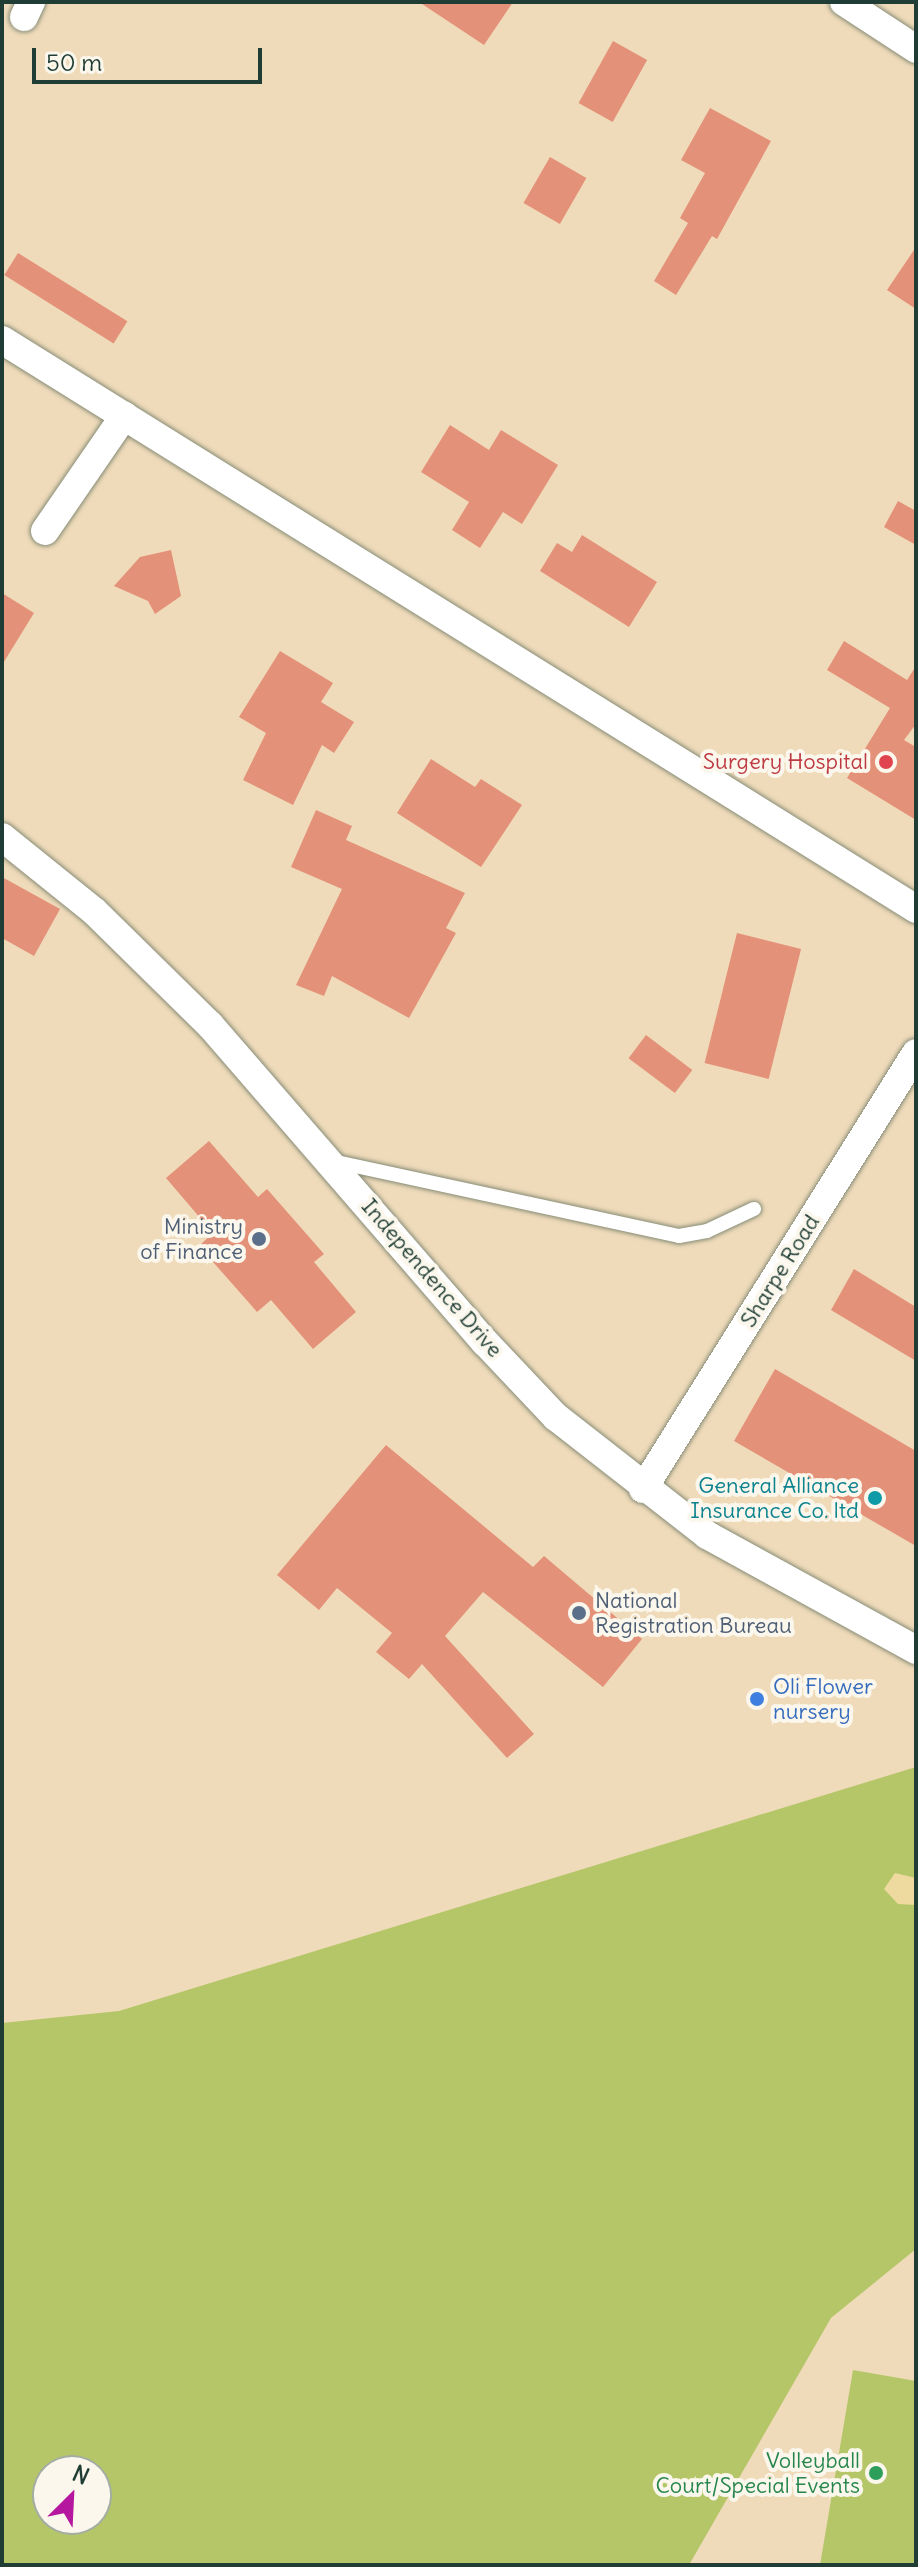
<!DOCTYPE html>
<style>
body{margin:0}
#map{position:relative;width:918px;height:2567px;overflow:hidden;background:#efdbba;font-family:Delius,sans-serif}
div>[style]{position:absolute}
.green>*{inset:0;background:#b5c669}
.sand>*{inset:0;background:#eeda9e}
.building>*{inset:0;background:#e49179;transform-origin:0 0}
.roads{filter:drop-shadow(0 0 2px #878c77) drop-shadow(0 0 2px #878c77)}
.lane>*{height:14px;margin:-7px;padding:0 7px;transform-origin:7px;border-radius:7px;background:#fff}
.street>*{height:28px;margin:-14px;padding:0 14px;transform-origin:14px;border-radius:14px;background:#fff}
.dots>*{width:22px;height:22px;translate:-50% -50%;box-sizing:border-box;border:4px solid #fbf7ec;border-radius:50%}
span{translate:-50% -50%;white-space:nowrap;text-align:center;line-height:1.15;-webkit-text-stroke:8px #fbf7ec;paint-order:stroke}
.health-label{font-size:22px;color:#be3a42}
.right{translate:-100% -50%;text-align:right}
.service-label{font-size:22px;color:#4e5e75}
.left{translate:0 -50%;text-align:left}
.street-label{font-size:22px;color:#1f3d34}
.culture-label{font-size:22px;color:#0d838f}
.shop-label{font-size:22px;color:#366cbe}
.leisure-label{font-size:22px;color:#27864d}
.frame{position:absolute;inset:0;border:4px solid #1f3d34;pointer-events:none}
.north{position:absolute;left:32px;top:2455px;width:80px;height:80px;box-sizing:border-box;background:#fbf7ec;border:2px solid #a3ada2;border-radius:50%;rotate:24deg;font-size:22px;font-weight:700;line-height:32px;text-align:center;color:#1f3d34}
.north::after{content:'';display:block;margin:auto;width:28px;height:36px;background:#b5179e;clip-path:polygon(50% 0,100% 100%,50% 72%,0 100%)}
.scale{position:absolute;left:32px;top:48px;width:230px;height:36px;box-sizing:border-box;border:4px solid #1f3d34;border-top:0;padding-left:10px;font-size:24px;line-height:28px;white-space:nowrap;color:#1f3d34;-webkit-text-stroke:6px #fbf7ec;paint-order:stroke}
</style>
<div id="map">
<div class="green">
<div style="clip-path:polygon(evenodd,916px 1767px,916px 2249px,831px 2318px,689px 2565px,2px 2565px,2px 2023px,119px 2011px,916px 1767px,48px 2471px,96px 2471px,96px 2519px,48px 2519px,48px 2471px)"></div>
<div style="clip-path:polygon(853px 2370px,916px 2381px,916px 2565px,820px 2565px)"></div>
</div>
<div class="sand">
<div style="clip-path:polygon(895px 1873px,916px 1878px,916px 1905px,898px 1904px,884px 1889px)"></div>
</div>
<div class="building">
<div style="clip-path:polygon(419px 2px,513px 2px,484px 45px)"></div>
<div style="left:613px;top:41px;width:39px;height:71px;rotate:29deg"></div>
<div style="clip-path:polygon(710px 108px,771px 141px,717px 239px,712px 236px,676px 295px,654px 281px,688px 223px,680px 218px,705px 173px,681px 160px)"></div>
<div style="left:550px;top:157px;width:42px;height:53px;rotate:30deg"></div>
<div style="clip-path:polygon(916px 247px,916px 309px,887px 290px)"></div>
<div style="left:18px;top:253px;width:129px;height:26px;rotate:32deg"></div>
<div style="clip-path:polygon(450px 425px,489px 450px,501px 430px,558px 465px,522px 524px,503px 512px,480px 548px,452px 530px,469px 502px,421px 472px)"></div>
<div style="clip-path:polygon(898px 501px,916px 511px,916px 545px,884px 527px)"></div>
<div style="clip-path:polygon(582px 535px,657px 582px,629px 627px,540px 571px,557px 543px,572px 552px)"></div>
<div style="clip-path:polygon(171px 550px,181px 596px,155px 614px,148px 601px,114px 586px,140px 557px)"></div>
<div style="clip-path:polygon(2px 593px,34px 613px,2px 665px)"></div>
<div style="clip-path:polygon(844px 641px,907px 680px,916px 666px,916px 724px,904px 740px,916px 747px,916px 820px,847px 778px,890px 708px,827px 670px)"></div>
<div style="clip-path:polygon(280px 651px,333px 683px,321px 702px,354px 722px,334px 753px,322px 745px,293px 805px,243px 780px,266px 733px,239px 717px)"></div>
<div style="clip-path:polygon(431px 759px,475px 787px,481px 779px,522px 805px,481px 867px,397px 813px)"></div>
<div style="clip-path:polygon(316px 810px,352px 826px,346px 840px,465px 893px,446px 928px,456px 933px,409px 1018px,332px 976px,324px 996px,296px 985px,342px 889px,291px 867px)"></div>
<div style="clip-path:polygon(2px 877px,60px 909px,34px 956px,2px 938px)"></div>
<div style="left:737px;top:933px;width:66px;height:134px;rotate:14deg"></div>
<div style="left:646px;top:1035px;width:58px;height:29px;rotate:37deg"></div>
<div style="clip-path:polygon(209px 1141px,258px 1197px,267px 1189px,324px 1254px,314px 1262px,356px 1312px,313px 1349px,271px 1300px,257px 1312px,199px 1246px,213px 1233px,166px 1178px)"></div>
<div style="clip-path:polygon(854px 1269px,916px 1307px,916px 1361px,831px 1310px)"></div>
<div style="clip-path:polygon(775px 1369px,916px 1451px,916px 1546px,734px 1441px)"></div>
<div style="clip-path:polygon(386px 1445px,533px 1567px,544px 1556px,642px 1639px,603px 1687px,483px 1592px,445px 1636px,534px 1734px,507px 1758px,422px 1664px,409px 1679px,376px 1652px,392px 1633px,337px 1588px,319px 1610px,277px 1575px)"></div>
</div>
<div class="roads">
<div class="lane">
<div style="left:332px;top:1161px;width:355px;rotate:12.2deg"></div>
<div style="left:679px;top:1236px;width:28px;rotate:-10deg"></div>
<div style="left:707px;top:1231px;width:52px;rotate:-25.1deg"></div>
</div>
<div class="street">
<div style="left:844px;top:2px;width:86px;rotate:33.1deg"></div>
<div style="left:24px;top:17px;width:17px;rotate:-65deg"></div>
<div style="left:2px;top:340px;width:1077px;rotate:31.9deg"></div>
<div style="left:45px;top:531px;width:140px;rotate:-55.5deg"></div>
<div style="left:2px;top:837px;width:119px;rotate:38.9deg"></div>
<div style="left:95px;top:912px;width:161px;rotate:44.5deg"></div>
<div style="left:210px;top:1025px;width:420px;rotate:49.1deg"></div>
<div style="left:485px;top:1342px;width:103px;rotate:46.6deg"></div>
<div style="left:556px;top:1417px;width:192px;rotate:38deg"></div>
<div style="left:707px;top:1535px;width:239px;rotate:28.8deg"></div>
<div style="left:643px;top:1489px;width:514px;rotate:-57.95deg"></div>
</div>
</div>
<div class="dots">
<div style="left:886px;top:762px;background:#e0444e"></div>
<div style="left:259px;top:1239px;background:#5c6f8a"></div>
<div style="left:875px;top:1498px;background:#0f9aa8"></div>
<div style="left:579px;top:1613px;background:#5c6f8a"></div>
<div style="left:757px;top:1699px;background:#3f7fe0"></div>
<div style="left:876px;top:2473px;background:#2e9e5b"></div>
</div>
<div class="health-label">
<span class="right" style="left:868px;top:762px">Surgery Hospital</span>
</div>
<div class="service-label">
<span class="right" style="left:243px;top:1239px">Ministry<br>of Finance</span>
<span class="left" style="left:595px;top:1613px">National<br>Registration Bureau</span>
</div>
<div class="street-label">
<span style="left:780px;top:1271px;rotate:-58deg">Sharpe Road</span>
<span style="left:432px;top:1278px;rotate:49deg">Independence Drive</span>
</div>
<div class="culture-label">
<span class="right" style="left:859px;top:1498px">General Alliance<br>Insurance Co. ltd</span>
</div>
<div class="shop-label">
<span class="left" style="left:773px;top:1699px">Oli Flower<br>nursery</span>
</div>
<div class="leisure-label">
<span class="right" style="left:860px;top:2473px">Volleyball<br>Court/Special Events</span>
</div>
<div class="frame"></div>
<div class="north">N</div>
<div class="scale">50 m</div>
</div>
